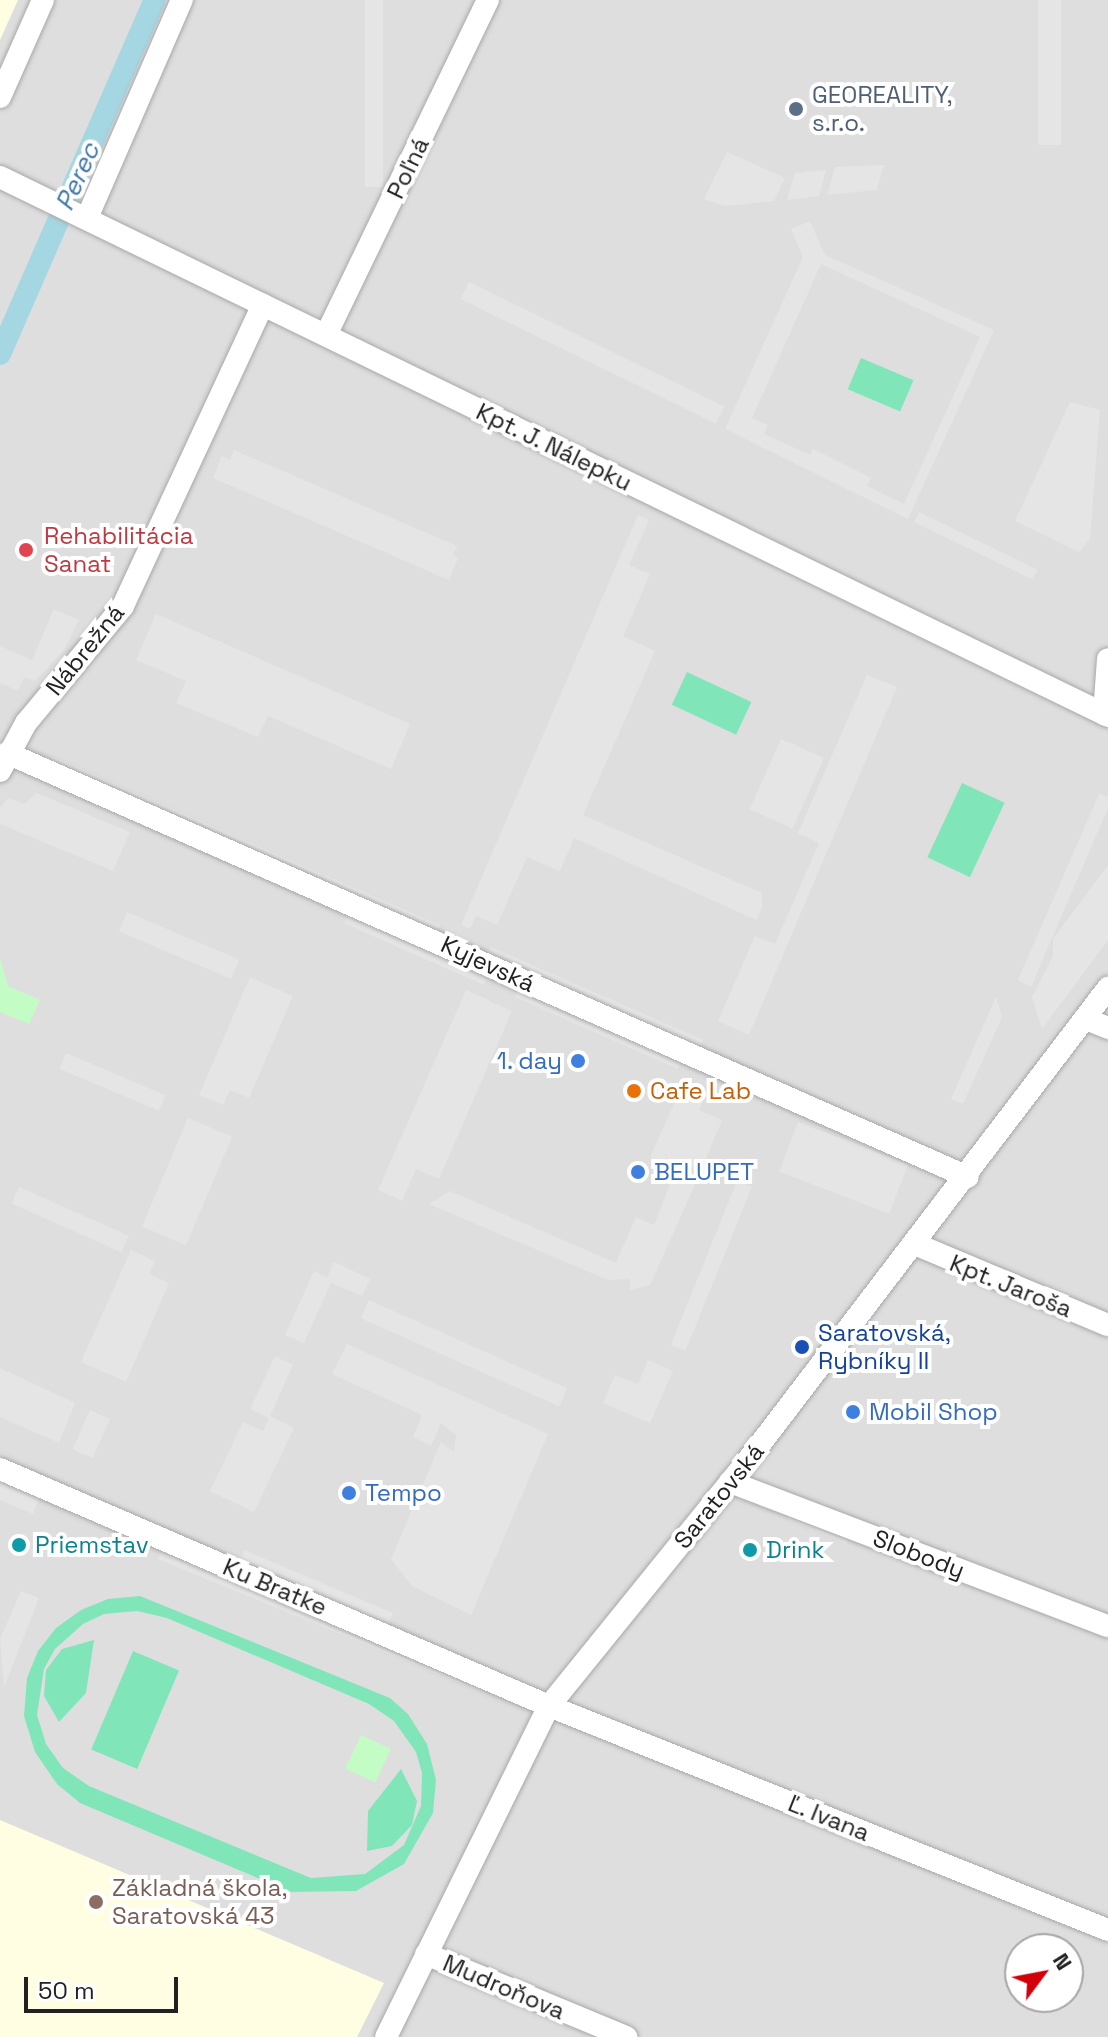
<!DOCTYPE html>
<meta charset="utf-8">
<style>
body{margin:0}
#map{position:relative;width:1108px;height:2037px;overflow:hidden;background:#f2eee7;font-family:"Space Grotesk",sans-serif}
div>[style]{position:absolute}
.residential>*{inset:0;background:#dfdede}
.education>*{inset:0;background:#fffee3}
.park>*{inset:0;background:#c3fdc5;transform-origin:0 0}
.pitch>*{inset:0;background:#80e6ba;transform-origin:0 0}
.parking>*{inset:0;background:#e5e5e5;transform-origin:0 0}
.canal>*{height:22px;margin:-11px;padding:0 11px;transform-origin:11px;border-radius:11px;background:#a5d7e2}
.roads{filter:drop-shadow(0 0 2px #a8a8a8) drop-shadow(0 0 2px #a8a8a8)}
.street>*{height:22px;margin:-11px;padding:0 11px;transform-origin:11px;border-radius:11px;background:#fff}
.dots>*{width:22px;height:22px;translate:-50% -50%;box-sizing:border-box;border:4px solid #fff;border-radius:50%}
span{translate:-50% -50%;white-space:nowrap;text-align:center;line-height:1.15;-webkit-text-stroke:8px #fff;paint-order:stroke}
.service-label{font-size:24px;color:#4e5e75}
.left{translate:0 -50%;text-align:left}
.street-label{font-size:24px;color:#212121}
.health-label{font-size:24px;color:#be3a42}
.shop-label{font-size:24px;color:#366cbe}
.right{translate:-100% -50%;text-align:right}
.food-label{font-size:24px;color:#c56008}
.transit-label{font-size:24px;color:#164399}
.culture-label{font-size:24px;color:#0d838f}
.education-label{font-size:24px;color:#785e54}
.water-label{font-size:26px;color:#4078a8;font-style:italic}
.north{position:absolute;left:1004px;top:1933px;width:80px;height:80px;box-sizing:border-box;background:#fff;border:2px solid #a6a6a6;border-radius:50%;rotate:58deg;font-size:22px;font-weight:700;line-height:32px;text-align:center;color:#212121}
.north::after{content:'';display:block;margin:auto;width:28px;height:36px;background:#d20009;clip-path:polygon(50% 0,100% 100%,50% 72%,0 100%)}
.scale{position:absolute;left:24px;top:1977px;width:154px;height:36px;box-sizing:border-box;border:4px solid #212121;border-top:0;padding-left:10px;font-size:24px;line-height:28px;white-space:nowrap;color:#212121;-webkit-text-stroke:6px #fff;paint-order:stroke}
</style>
<div id="map">
<div class="residential">
<div style="clip-path:polygon(evenodd,0 0,1108px 0,1108px 2037px,0 2037px,0 0,1020px 1949px,1068px 1949px,1068px 1997px,1020px 1997px,1020px 1949px)"></div>
</div>
<div class="education">
<div style="clip-path:polygon(0 0,18px 0,0 40px)"></div>
<div style="clip-path:polygon(0 1820px,384px 1983px,357px 2037px,0 2037px)"></div>
</div>
<div class="park">
<div style="clip-path:polygon(0 959px,8px 986px,40px 1000px,29px 1024px,0 1012px)"></div>
<div style="left:361px;top:1735px;width:33px;height:37px;rotate:25deg"></div>
</div>
<div class="pitch">
<div style="left:861px;top:358px;width:57px;height:34px;rotate:23deg"></div>
<div style="left:687px;top:672px;width:71px;height:36px;rotate:25deg"></div>
<div style="left:962px;top:783px;width:47px;height:82px;rotate:25deg"></div>
<div style="clip-path:polygon(evenodd,140px 1596px,390px 1698px,408px 1714px,427px 1744px,436px 1780px,433px 1813px,404px 1864px,356px 1891px,291px 1892px,80px 1803px,57px 1784px,35px 1752px,24px 1716px,27px 1678px,38px 1651px,56px 1628px,81px 1610px,108px 1599px,140px 1596px,137px 1611px,167px 1618px,369px 1704px,394px 1721px,416px 1752px,422px 1773px,421px 1806px,404px 1845px,365px 1874px,311px 1878px,89px 1786px,63px 1768px,46px 1744px,37px 1715px,44px 1669px,55px 1649px,83px 1624px,104px 1614px,137px 1611px)"></div>
<div style="clip-path:polygon(94px 1640px,86px 1693px,59px 1722px,44px 1696px,46px 1670px,62px 1649px)"></div>
<div style="left:133px;top:1651px;width:50px;height:107px;rotate:23deg"></div>
<div style="clip-path:polygon(401px 1769px,417px 1801px,412px 1825px,392px 1846px,367px 1851px,368px 1811px)"></div>
</div>
<div class="parking">
<div style="left:365px;top:0;width:18px;height:187px"></div>
<div style="left:1038px;top:0;width:23px;height:145px"></div>
<div style="clip-path:polygon(727px 152px,785px 178px,774px 201px,725px 206px,704px 199px)"></div>
<div style="clip-path:polygon(884px 165px,877px 190px,827px 195px,835px 167px)"></div>
<div style="clip-path:polygon(826px 170px,819px 196px,787px 200px,795px 173px)"></div>
<div style="clip-path:polygon(evenodd,810px 221px,825px 255px,994px 330px,908px 519px,725px 429px,803px 257px,791px 229px,810px 221px,821px 264px,980px 337px,904px 504px,867px 486px,871px 478px,813px 449px,810px 455px,764px 434px,768px 425px,752px 418px,821px 264px)"></div>
<div style="left:469px;top:282px;width:284px;height:19px;rotate:26deg"></div>
<div style="clip-path:polygon(1070px 402px,1100px 410px,1090px 539px,1079px 552px,1015px 521px)"></div>
<div style="clip-path:polygon(234px 450px,457px 546px,453px 555px,458px 558px,449px 580px,213px 478px,222px 456px,230px 460px)"></div>
<div style="left:919px;top:512px;width:132px;height:11px;rotate:26deg"></div>
<div style="clip-path:polygon(638px 515px,649px 520px,629px 565px,650px 574px,623px 636px,655px 651px,583px 815px,762px 893px,762px 908px,756px 920px,574px 838px,560px 871px,527px 857px,497px 925px,476px 916px,470px 929px,461px 925px)"></div>
<div style="clip-path:polygon(54px 609px,79px 620px,64px 650px,35px 681px,24px 677px,18px 691px,0 683px,0 646px,32px 660px)"></div>
<div style="clip-path:polygon(156px 614px,410px 724px,391px 769px,268px 716px,258px 737px,176px 703px,186px 681px,136px 660px)"></div>
<div style="clip-path:polygon(867px 675px,897px 687px,749px 1035px,718px 1021px,755px 936px,775px 944px,819px 843px,798px 833px)"></div>
<div style="left:781px;top:739px;width:47px;height:77px;rotate:24deg"></div>
<div style="clip-path:polygon(53px 757px,440px 925px,434px 939px,484px 962px,491px 947px,703px 1040px,696px 1056px,686px 1052px,678px 1069px,515px 997px,522px 980px,492px 966px,484px 985px,344px 923px,349px 913px,48px 770px)"></div>
<div style="clip-path:polygon(36px 793px,130px 832px,113px 871px,0 824px,0 808px,8px 798px,24px 804px)"></div>
<div style="clip-path:polygon(1099px 794px,1108px 797px,1108px 808px,1031px 987px,1018px 980px)"></div>
<div style="clip-path:polygon(1108px 865px,1108px 940px,1042px 1029px,1032px 997px,1053px 956px,1053px 939px)"></div>
<div style="left:127px;top:912px;width:122px;height:21px;rotate:23deg"></div>
<div style="clip-path:polygon(250px 977px,293px 996px,249px 1098px,230px 1090px,223px 1105px,199px 1095px)"></div>
<div style="clip-path:polygon(466px 990px,512px 1011px,439px 1179px,416px 1169px,402px 1201px,378px 1190px)"></div>
<div style="clip-path:polygon(996px 997px,1002px 1017px,963px 1104px,951px 1099px)"></div>
<div style="left:66px;top:1053px;width:108px;height:17px;rotate:23deg"></div>
<div style="clip-path:polygon(685px 1080px,707px 1091px,699px 1110px,722px 1120px,701px 1170px,678px 1161px,676px 1169px,698px 1178px,650px 1285px,630px 1290px,630px 1279px,608px 1280px,429px 1204px,450px 1191px,616px 1263px,636px 1217px,654px 1225px,675px 1172px,650px 1157px)"></div>
<div style="left:188px;top:1118px;width:48px;height:118px;rotate:23deg"></div>
<div style="left:798px;top:1122px;width:118px;height:53px;rotate:21deg"></div>
<div style="left:737px;top:1181px;width:16px;height:177px;rotate:22deg"></div>
<div style="left:19px;top:1187px;width:120px;height:18px;rotate:24deg"></div>
<div style="clip-path:polygon(131px 1250px,155px 1261px,149px 1274px,169px 1283px,126px 1382px,81px 1362px)"></div>
<div style="clip-path:polygon(334px 1262px,370px 1279px,362px 1296px,331px 1283px,304px 1343px,285px 1335px,314px 1271px,327px 1278px)"></div>
<div style="left:369px;top:1300px;width:217px;height:20px;rotate:24deg"></div>
<div style="clip-path:polygon(347px 1344px,548px 1434px,471px 1615px,412px 1586px,391px 1559px,441px 1442px,454px 1452px,456px 1435px,441px 1423px,431px 1446px,413px 1437px,422px 1415px,332px 1374px)"></div>
<div style="clip-path:polygon(275px 1356px,293px 1365px,270px 1416px,294px 1428px,254px 1512px,210px 1491px,243px 1422px,263px 1431px,269px 1418px,250px 1409px)"></div>
<div style="clip-path:polygon(648px 1360px,673px 1371px,650px 1423px,603px 1403px,615px 1375px,638px 1384px)"></div>
<div style="clip-path:polygon(0 1368px,75px 1403px,59px 1443px,0 1417px)"></div>
<div style="left:90px;top:1410px;width:22px;height:43px;rotate:24deg"></div>
<div style="clip-path:polygon(0 1480px,40px 1497px,33px 1514px,0 1500px)"></div>
<div style="clip-path:polygon(787px 1506px,847px 1530px,847px 1544px,787px 1519px)"></div>
<div style="clip-path:polygon(166px 1541px,235px 1570px,244px 1550px,393px 1613px,384px 1634px,486px 1679px,481px 1692px,158px 1559px)"></div>
<div style="clip-path:polygon(21px 1591px,39px 1598px,4px 1687px,0 1639px)"></div>
</div>
<div class="canal">
<div style="left:0;top:354px;width:386px;rotate:-66.4deg"></div>
</div>
<div class="roads">
<div class="street">
<div style="left:0;top:97px;width:106px;rotate:-66.1deg"></div>
<div style="left:0;top:177px;width:1232px;rotate:25.94deg"></div>
<div style="left:87px;top:218px;width:238px;rotate:-66.5deg"></div>
<div style="left:326px;top:335px;width:372px;rotate:-64.2deg"></div>
<div style="left:1104px;top:714px;width:55px;rotate:-85.8deg"></div>
<div style="left:7px;top:753px;width:1050px;rotate:23.81deg"></div>
<div style="left:0;top:771px;width:55px;rotate:-61.6deg"></div>
<div style="left:26px;top:723px;width:152px;rotate:-50.3deg"></div>
<div style="left:123px;top:606px;width:332px;rotate:-65.1deg"></div>
<div style="left:1086px;top:1019px;width:24px;rotate:22deg"></div>
<div style="left:915px;top:1244px;width:209px;rotate:22.8deg"></div>
<div style="left:0;top:1469px;width:598px;rotate:23.35deg"></div>
<div style="left:549px;top:1706px;width:602px;rotate:21.84deg"></div>
<div style="left:730px;top:1482px;width:404px;rotate:20.9deg"></div>
<div style="left:426px;top:1954px;width:217px;rotate:22.5deg"></div>
<div style="left:386px;top:2037px;width:369px;rotate:-63.8deg"></div>
<div style="left:549px;top:1706px;width:311px;rotate:-51deg"></div>
<div style="left:745px;top:1464px;width:599px;rotate:-52.67deg"></div>
</div>
</div>
<div class="dots">
<div style="left:796px;top:109px;background:#5c6f8a"></div>
<div style="left:26px;top:550px;background:#e0444e"></div>
<div style="left:578px;top:1061px;background:#3f7fe0"></div>
<div style="left:634px;top:1091px;background:#e8710a"></div>
<div style="left:638px;top:1172px;background:#3f7fe0"></div>
<div style="left:802px;top:1347px;background:#1a4fb4"></div>
<div style="left:853px;top:1412px;background:#3f7fe0"></div>
<div style="left:349px;top:1493px;background:#3f7fe0"></div>
<div style="left:19px;top:1545px;background:#0f9aa8"></div>
<div style="left:750px;top:1550px;background:#0f9aa8"></div>
<div style="left:96px;top:1902px;background:#8d6e63"></div>
</div>
<div class="service-label">
<span class="left" style="left:812px;top:109px">GEOREALITY,<br>s.r.o.</span>
</div>
<div class="street-label">
<span style="left:408px;top:168px;rotate:-64deg">Poľná</span>
<span style="left:554px;top:447px;rotate:26deg">Kpt. J. Nálepku</span>
<span style="left:85px;top:650px;rotate:-51deg">Nábrežná</span>
<span style="left:488px;top:964px;rotate:25deg">Kyjevská</span>
<span style="left:1011px;top:1286px;rotate:22deg">Kpt. Jaroša</span>
<span style="left:719px;top:1496px;rotate:-51deg">Saratovská</span>
<span style="left:919px;top:1554px;rotate:21deg">Slobody</span>
<span style="left:275px;top:1587px;rotate:23deg">Ku Bratke</span>
<span style="left:829px;top:1818px;rotate:22deg">Ľ. Ivana</span>
<span style="left:504px;top:1987px;rotate:23deg">Mudroňova</span>
</div>
<div class="health-label">
<span class="left" style="left:44px;top:550px">Rehabilitácia<br>Sanat</span>
</div>
<div class="shop-label">
<span class="right" style="left:562px;top:1061px">1. day</span>
<span class="left" style="left:654px;top:1172px">BELUPET</span>
<span class="left" style="left:869px;top:1412px">Mobil Shop</span>
<span class="left" style="left:365px;top:1493px">Tempo</span>
</div>
<div class="food-label">
<span class="left" style="left:650px;top:1091px">Cafe Lab</span>
</div>
<div class="transit-label">
<span class="left" style="left:818px;top:1347px">Saratovská,<br>Rybníky II</span>
</div>
<div class="culture-label">
<span class="left" style="left:35px;top:1545px">Priemstav</span>
<span class="left" style="left:766px;top:1550px">Drink</span>
</div>
<div class="education-label">
<span class="left" style="left:112px;top:1902px">Základná škola,<br>Saratovská 43</span>
</div>
<div class="water-label">
<span style="left:78px;top:177px;rotate:-66deg">Perec</span>
</div>
<div class="north">N</div>
<div class="scale">50 m</div>
</div>
